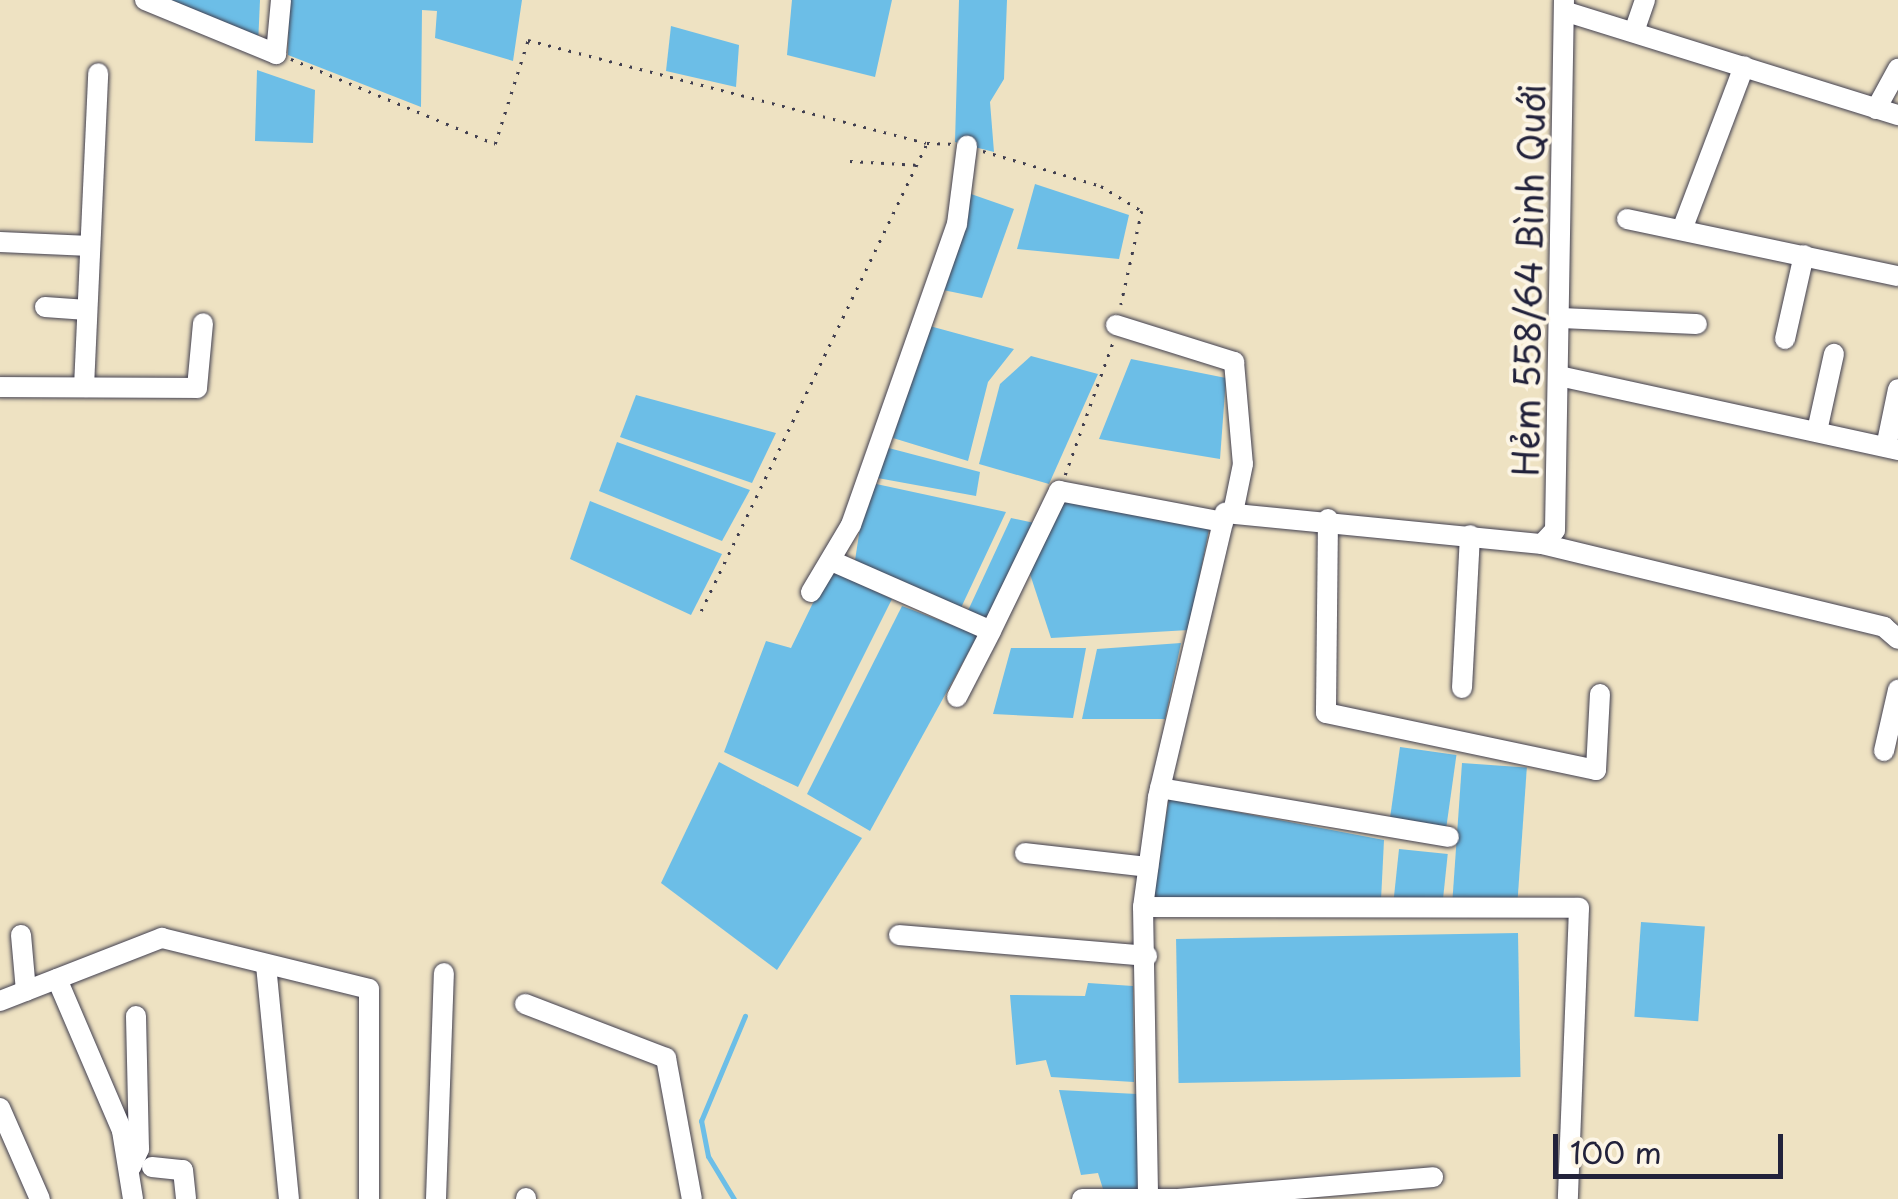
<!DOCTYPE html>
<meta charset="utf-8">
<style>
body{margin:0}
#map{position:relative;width:1898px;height:1199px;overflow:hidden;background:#eee2c2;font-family:"Playpen Sans",sans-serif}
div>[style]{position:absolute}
.water>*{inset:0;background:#6cbee7;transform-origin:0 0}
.stream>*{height:5px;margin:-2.5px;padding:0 2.5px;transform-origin:2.5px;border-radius:2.5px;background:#6cbee7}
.path>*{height:2.5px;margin-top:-1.25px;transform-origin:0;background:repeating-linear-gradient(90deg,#413f4f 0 2.5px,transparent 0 10.5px)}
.roads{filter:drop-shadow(0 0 2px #413f4f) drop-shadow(0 0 2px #413f4f)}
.minor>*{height:20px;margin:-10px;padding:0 10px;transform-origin:10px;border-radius:10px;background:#fff}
span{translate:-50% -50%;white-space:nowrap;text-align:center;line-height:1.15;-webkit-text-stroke:8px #fcf5e5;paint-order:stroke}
.street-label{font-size:35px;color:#22223b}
.scale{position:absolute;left:1553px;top:1134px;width:230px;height:45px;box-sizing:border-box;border:5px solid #22223b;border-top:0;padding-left:12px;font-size:30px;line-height:35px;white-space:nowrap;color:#22223b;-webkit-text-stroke:8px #fcf5e5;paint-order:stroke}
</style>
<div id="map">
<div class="water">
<div style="clip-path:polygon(169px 0,260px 0,258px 45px)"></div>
<div style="clip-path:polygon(289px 0,522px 0,513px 61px,435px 38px,437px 11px,422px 10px,421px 107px,288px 55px)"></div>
<div style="clip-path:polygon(792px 0,892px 0,875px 77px,787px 55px)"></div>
<div style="clip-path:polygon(959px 0,1007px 0,1004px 79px,990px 102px,994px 152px,955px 142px)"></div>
<div style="clip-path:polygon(671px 26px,739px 45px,736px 87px,666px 71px)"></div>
<div style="clip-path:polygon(257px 70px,315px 90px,313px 143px,255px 141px)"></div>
<div style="clip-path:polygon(1035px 184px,1129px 215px,1119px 259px,1017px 249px)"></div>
<div style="clip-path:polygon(971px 194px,1014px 209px,982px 298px,943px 290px)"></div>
<div style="clip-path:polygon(926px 325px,1014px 349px,988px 382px,968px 461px,893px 438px)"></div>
<div style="clip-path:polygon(1031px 356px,1098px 374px,1049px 484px,979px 464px,1000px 384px)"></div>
<div style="clip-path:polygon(1131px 359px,1226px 378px,1220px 459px,1099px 439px)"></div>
<div style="clip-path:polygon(636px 395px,776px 433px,752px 483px,620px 437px)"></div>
<div style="clip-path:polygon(617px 442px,750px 490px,722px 541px,599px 491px)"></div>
<div style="clip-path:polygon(881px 446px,980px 472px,976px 496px,872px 477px)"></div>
<div style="clip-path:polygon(867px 482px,1006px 512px,959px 612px,854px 567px)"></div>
<div style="clip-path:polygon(1062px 498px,1210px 524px,1189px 630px,1051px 638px,1029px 571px)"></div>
<div style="clip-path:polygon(590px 501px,722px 554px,691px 615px,570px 559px)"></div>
<div style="clip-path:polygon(1011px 518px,1039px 524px,992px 621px,965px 617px)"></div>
<div style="clip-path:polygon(829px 570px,892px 599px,798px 787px,724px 752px,766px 641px,791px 648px)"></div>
<div style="clip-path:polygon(902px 606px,978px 635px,870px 831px,807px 794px)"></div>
<div style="clip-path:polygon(1181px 643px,1165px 719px,1082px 719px,1097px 649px)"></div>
<div style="clip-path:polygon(1011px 648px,1086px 648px,1073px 718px,993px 714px)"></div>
<div style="left:1400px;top:747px;width:57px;height:79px;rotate:8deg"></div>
<div style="clip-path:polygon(719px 762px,862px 838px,777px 970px,661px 883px)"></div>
<div style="left:1462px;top:763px;width:65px;height:138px;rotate:4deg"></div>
<div style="clip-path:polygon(1169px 799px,1384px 840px,1381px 900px,1152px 900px)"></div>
<div style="left:1399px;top:849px;width:49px;height:52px;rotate:6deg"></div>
<div style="left:1641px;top:922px;width:64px;height:95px;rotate:4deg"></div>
<div style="left:1518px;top:933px;width:144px;height:342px;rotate:89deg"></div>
<div style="clip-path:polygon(1088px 983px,1133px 986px,1134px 1082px,1051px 1077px,1046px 1060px,1016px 1065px,1010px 995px,1085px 996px)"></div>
<div style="clip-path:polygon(1059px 1090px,1137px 1094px,1140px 1189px,1103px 1189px,1098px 1173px,1081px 1175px)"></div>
</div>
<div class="stream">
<div style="left:734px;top:1199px;width:50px;rotate:-121.2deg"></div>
<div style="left:708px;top:1156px;width:36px;rotate:-101deg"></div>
<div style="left:701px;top:1121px;width:114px;rotate:-67.3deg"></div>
</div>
<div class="path">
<div style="left:291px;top:59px;width:221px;rotate:22.6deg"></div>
<div style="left:495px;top:144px;width:109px;rotate:-72.4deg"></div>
<div style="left:528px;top:40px;width:411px;rotate:14.5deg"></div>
<div style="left:983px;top:151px;width:123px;rotate:16.5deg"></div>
<div style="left:1101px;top:186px;width:48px;rotate:31.4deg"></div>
<div style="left:1142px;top:211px;width:96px;rotate:102.6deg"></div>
<div style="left:850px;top:161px;width:70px;rotate:3.3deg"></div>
<div style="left:1065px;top:475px;width:141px;rotate:-70.2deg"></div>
<div style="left:701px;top:611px;width:520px;rotate:-64.22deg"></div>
<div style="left:927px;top:143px;width:24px;rotate:2deg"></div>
</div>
<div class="roads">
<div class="minor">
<div style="left:145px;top:0;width:142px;rotate:22.4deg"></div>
<div style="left:276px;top:54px;width:54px;rotate:-84.7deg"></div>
<div style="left:1567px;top:12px;width:347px;rotate:17.3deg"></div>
<div style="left:1635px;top:29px;width:31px;rotate:-71deg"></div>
<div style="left:1876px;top:109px;width:46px;rotate:-61.2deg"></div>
<div style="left:1627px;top:219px;width:277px;rotate:11.9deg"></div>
<div style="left:1683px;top:227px;width:172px;rotate:-69.2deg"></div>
<div style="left:0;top:242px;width:90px;rotate:2.5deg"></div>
<div style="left:45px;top:307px;width:42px;rotate:4.1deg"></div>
<div style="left:1560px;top:318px;width:137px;rotate:2.5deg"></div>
<div style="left:1116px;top:325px;width:124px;rotate:17.4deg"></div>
<div style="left:1234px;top:362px;width:102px;rotate:85deg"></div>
<div style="left:1243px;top:464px;width:45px;rotate:101.6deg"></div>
<div style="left:1785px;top:339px;width:86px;rotate:-77.3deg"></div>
<div style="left:1559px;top:376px;width:347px;rotate:12.3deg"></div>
<div style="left:0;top:387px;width:197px;rotate:0.3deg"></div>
<div style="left:197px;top:388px;width:65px;rotate:-84.7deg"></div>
<div style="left:84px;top:387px;width:314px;rotate:-87.4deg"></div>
<div style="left:1817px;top:431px;width:79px;rotate:-77.6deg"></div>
<div style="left:1886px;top:447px;width:59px;rotate:-78.3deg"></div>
<div style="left:1328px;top:519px;width:194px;rotate:90.6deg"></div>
<div style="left:1326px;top:713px;width:276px;rotate:11.9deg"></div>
<div style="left:1596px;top:770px;width:76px;rotate:-87deg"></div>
<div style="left:1542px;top:544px;width:19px;rotate:-47deg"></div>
<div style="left:1555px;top:530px;width:530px;rotate:-89.03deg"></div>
<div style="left:834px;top:562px;width:171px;rotate:23.7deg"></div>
<div style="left:991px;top:631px;width:156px;rotate:-64.1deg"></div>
<div style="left:1059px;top:491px;width:167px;rotate:10.7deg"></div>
<div style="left:811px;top:592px;width:78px;rotate:-59.2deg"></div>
<div style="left:851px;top:525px;width:319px;rotate:-70.6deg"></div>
<div style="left:957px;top:224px;width:79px;rotate:-82.7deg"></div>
<div style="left:1462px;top:688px;width:153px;rotate:-87deg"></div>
<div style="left:957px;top:697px;width:74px;rotate:-62.7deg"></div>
<div style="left:1884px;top:751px;width:63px;rotate:-77.1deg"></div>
<div style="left:1160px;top:788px;width:293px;rotate:9.6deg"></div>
<div style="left:1025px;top:853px;width:124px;rotate:6.5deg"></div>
<div style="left:1143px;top:907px;width:436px;rotate:0.1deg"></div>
<div style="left:1579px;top:908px;width:291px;rotate:92.2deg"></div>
<div style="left:21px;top:935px;width:56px;rotate:84.9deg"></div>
<div style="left:899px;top:935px;width:249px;rotate:4.8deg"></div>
<div style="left:266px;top:965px;width:235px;rotate:84.4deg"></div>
<div style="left:57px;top:979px;width:165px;rotate:66.8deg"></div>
<div style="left:122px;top:1131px;width:69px;rotate:80.8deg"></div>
<div style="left:0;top:1001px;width:174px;rotate:-21.3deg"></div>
<div style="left:162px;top:938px;width:213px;rotate:13.8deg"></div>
<div style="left:369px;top:989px;width:210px;rotate:90deg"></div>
<div style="left:525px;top:1004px;width:151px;rotate:21deg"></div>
<div style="left:666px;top:1058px;width:143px;rotate:79.6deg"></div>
<div style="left:0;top:1108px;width:99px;rotate:66.3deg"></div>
<div style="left:131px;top:1167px;width:20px;rotate:-66deg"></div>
<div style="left:139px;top:1149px;width:133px;rotate:-91.3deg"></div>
<div style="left:152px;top:1167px;width:31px;rotate:6deg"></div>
<div style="left:183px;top:1170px;width:29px;rotate:84deg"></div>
<div style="left:1148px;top:1193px;width:286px;rotate:-91deg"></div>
<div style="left:1143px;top:907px;width:111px;rotate:-82.2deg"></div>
<div style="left:1158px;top:797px;width:292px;rotate:-76.7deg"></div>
<div style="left:1225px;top:513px;width:319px;rotate:5.6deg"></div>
<div style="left:1542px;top:544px;width:352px;rotate:13.6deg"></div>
<div style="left:1884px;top:627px;width:18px;rotate:41deg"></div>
<div style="left:526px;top:1198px;width:1px;rotate:90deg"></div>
<div style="left:436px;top:1199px;width:226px;rotate:-88deg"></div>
<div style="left:1082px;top:1199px;width:94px"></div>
<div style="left:1178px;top:1199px;width:256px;rotate:-4.9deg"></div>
</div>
</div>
<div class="street-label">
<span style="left:1528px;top:280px;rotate:-89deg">Hẻm 558/64 Bình Quới</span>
</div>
<div class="scale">100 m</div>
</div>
